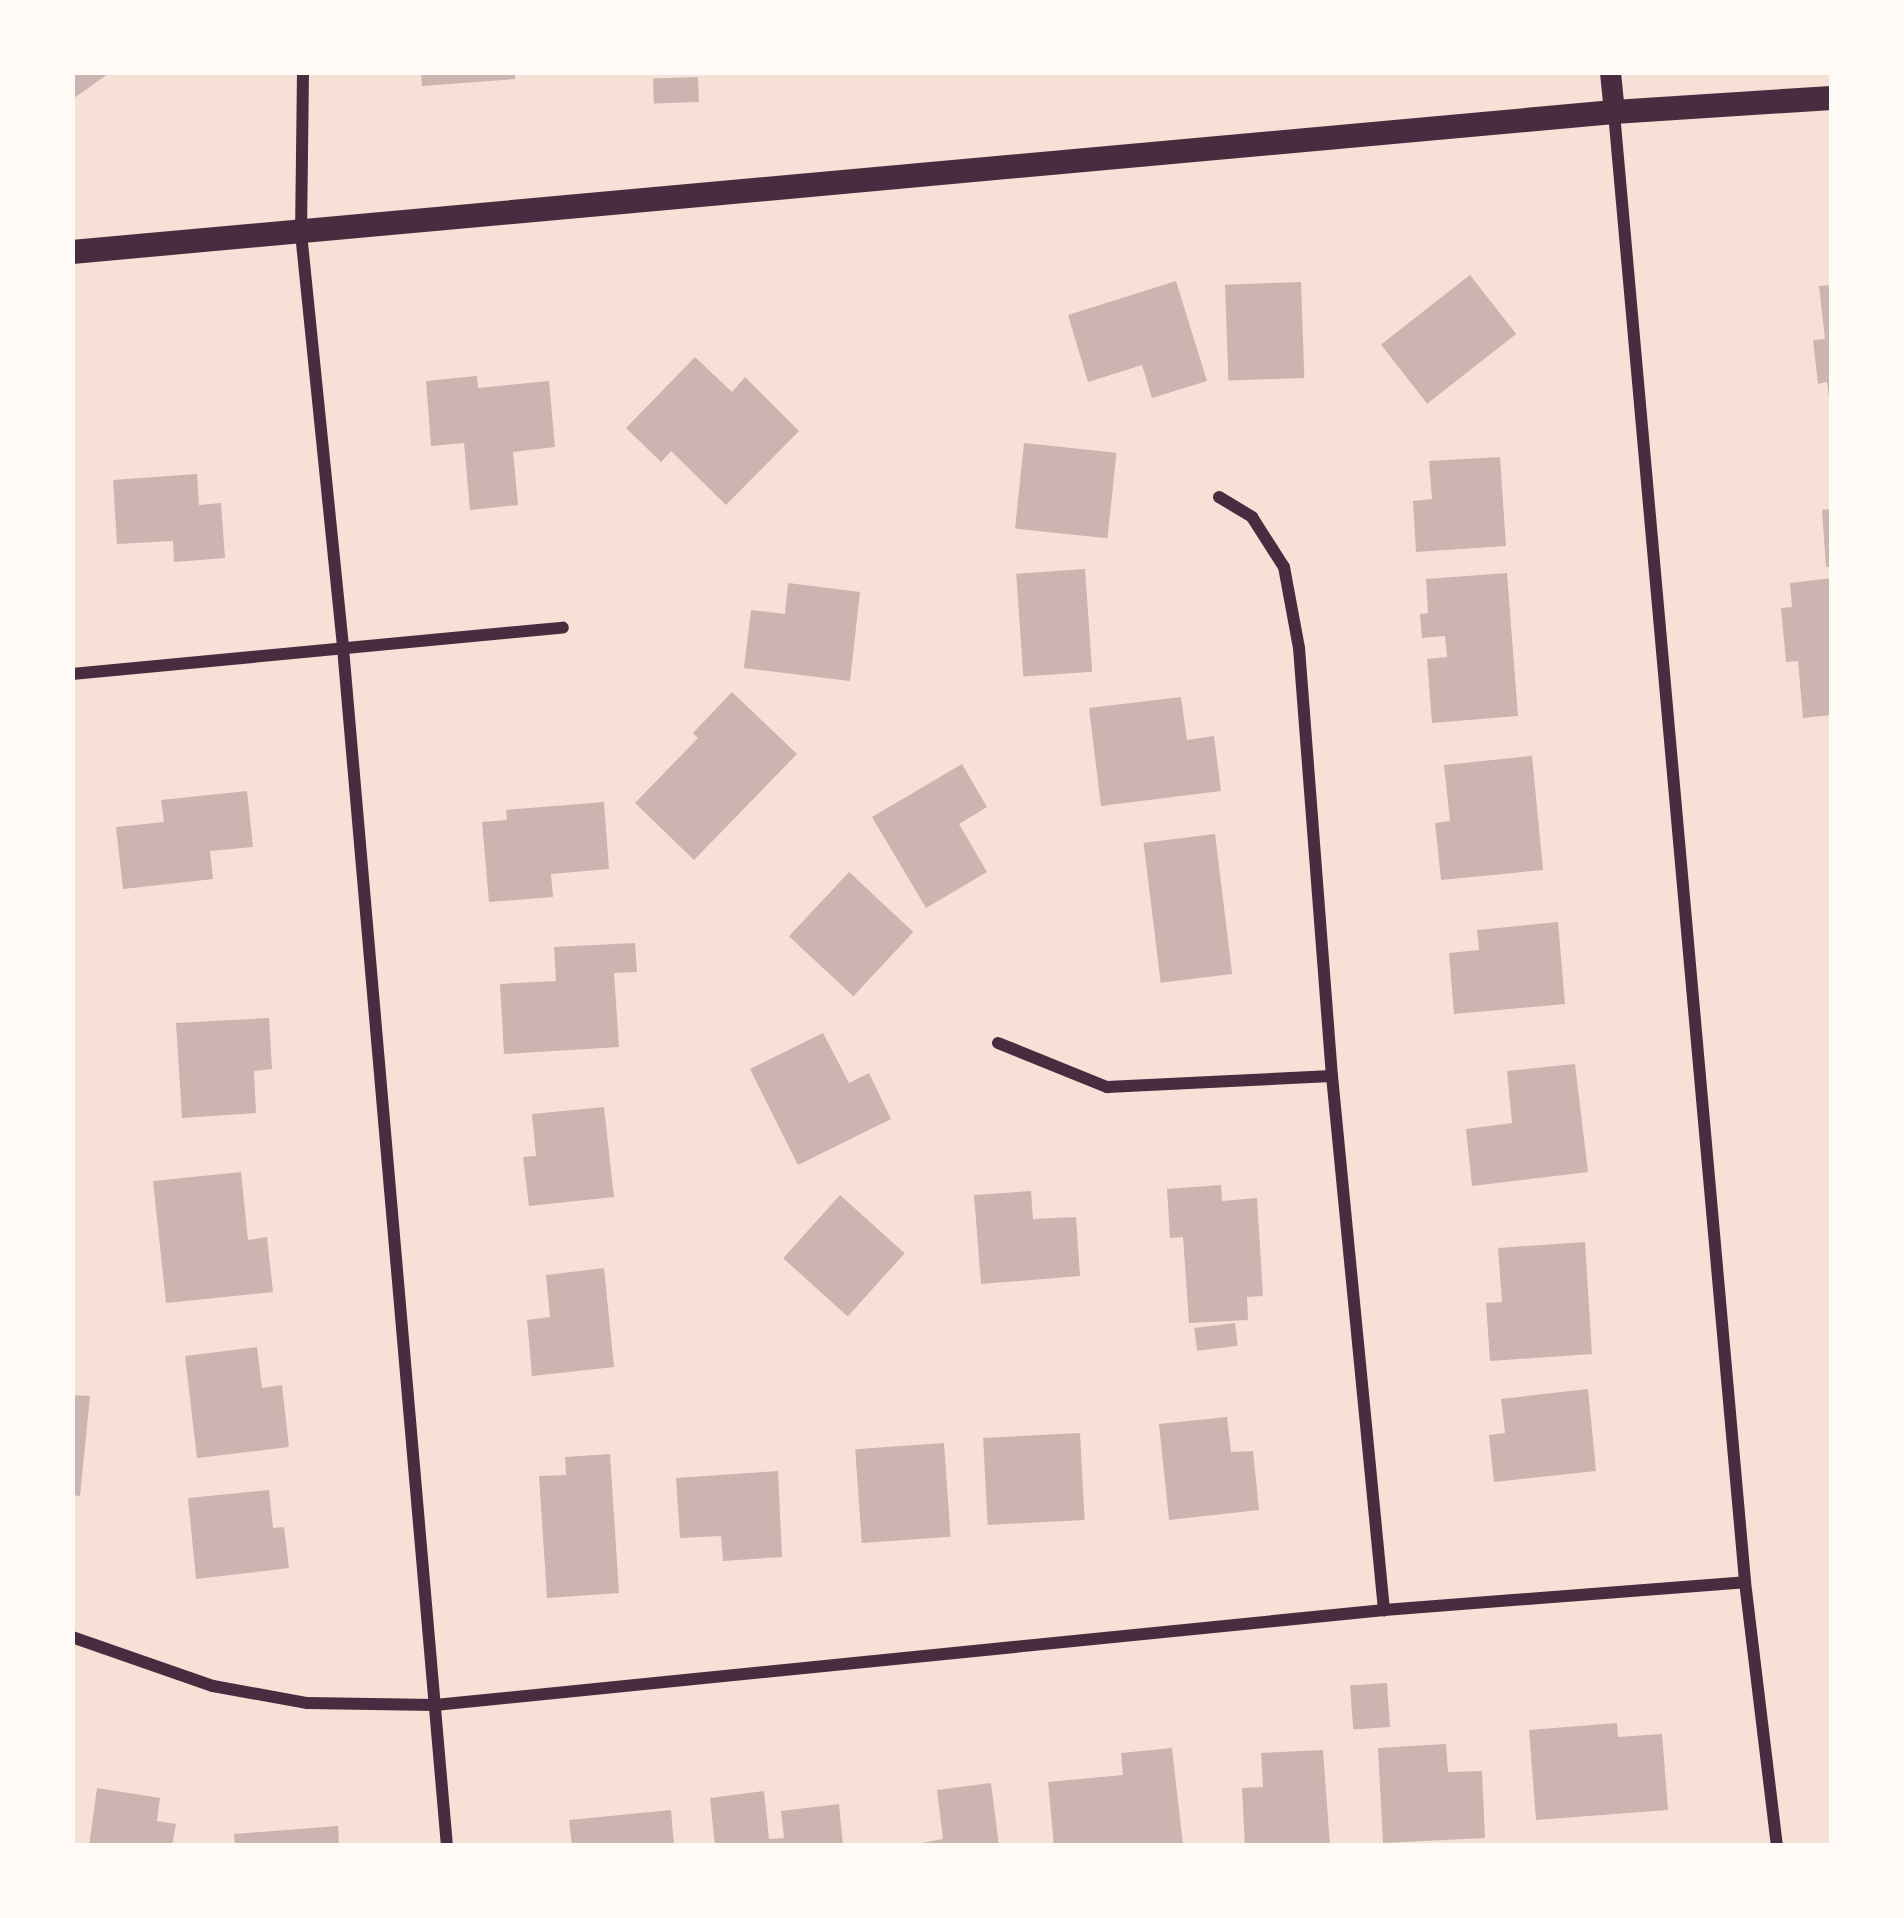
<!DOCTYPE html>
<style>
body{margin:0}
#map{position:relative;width:1904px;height:1918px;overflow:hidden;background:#f7e1d7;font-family:"Nunito Sans",sans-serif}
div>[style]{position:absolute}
.building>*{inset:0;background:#ccb4b1;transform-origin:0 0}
.minor>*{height:12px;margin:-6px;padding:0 6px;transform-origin:6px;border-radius:6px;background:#4a2c40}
.tertiary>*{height:21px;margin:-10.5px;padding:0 10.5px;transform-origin:10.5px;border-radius:10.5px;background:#4a2c40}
.secondary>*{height:24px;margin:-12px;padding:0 12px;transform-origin:12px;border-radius:12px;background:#4a2c40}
span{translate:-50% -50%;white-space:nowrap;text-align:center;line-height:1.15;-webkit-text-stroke:9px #fffaf5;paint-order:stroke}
.frame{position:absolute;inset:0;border:75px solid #fffaf5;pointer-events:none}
</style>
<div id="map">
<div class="building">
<div style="clip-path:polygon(72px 72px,111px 72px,74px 98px)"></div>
<div style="clip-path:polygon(421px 72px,515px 72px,515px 79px,422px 86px)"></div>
<div style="left:698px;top:77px;width:25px;height:45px;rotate:88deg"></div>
<div style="left:1470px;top:275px;width:75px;height:113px;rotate:52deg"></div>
<div style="clip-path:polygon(1176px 281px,1207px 381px,1152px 398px,1142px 365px,1088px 382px,1068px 315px)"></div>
<div style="left:1301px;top:282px;width:96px;height:76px;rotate:88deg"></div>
<div style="clip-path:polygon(1832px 285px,1832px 397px,1829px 398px,1827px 382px,1818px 384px,1813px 340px,1825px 339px,1819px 286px)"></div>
<div style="clip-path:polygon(695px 357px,732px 392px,745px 377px,799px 431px,726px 505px,671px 451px,661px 462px,626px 428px)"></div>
<div style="clip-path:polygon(477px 376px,478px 388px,549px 381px,555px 447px,513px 452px,518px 505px,470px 510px,464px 443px,431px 446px,426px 381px)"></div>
<div style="left:1024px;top:443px;width:93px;height:86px;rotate:6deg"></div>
<div style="clip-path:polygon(1500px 457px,1506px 546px,1416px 552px,1413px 501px,1432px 499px,1429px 461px)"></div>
<div style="clip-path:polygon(197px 474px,199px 505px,221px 503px,225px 558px,174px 562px,173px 541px,117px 544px,113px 480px)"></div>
<div style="clip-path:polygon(1832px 509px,1832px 566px,1826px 567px,1822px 510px)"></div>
<div style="left:1085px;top:569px;width:103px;height:69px;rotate:86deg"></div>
<div style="clip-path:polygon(1507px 573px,1518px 716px,1432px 723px,1427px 659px,1447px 657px,1445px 636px,1422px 638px,1420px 614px,1428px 613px,1426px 579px)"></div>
<div style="clip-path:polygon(1832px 578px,1832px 715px,1803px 718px,1798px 661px,1786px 662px,1781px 608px,1792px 607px,1790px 583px)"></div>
<div style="clip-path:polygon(788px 583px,860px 592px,850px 681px,744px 668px,751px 610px,785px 614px)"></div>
<div style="clip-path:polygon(732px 692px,797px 754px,694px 860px,635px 803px,698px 738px,693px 733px)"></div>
<div style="clip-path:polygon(1181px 697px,1187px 740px,1214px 736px,1221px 791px,1101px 806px,1089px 708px)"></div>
<div style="clip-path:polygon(1532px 756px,1543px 870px,1441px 880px,1435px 823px,1450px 821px,1444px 765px)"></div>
<div style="clip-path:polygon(962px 764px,987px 807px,959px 824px,987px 872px,926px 908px,872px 817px)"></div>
<div style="clip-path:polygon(247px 791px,253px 847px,210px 851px,213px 879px,123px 889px,116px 827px,164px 822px,161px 800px)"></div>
<div style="clip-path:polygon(604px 802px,609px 869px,551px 874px,553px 897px,489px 902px,482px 822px,507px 820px,506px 810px)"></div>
<div style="left:1215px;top:834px;width:141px;height:72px;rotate:83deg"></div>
<div style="left:849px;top:872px;width:88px;height:88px;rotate:43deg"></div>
<div style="clip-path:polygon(1558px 922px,1565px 1004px,1454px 1014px,1449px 953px,1479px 950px,1477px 930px)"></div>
<div style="clip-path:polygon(635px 943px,637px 972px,614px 973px,619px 1047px,504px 1054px,500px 984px,556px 981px,554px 947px)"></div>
<div style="clip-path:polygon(269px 1018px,272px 1069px,254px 1071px,256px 1113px,182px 1118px,176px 1023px)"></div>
<div style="clip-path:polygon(823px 1033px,849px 1083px,869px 1073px,891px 1119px,798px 1165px,750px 1069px)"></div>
<div style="clip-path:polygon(1575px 1064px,1588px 1172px,1472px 1186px,1466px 1129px,1512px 1123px,1507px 1071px)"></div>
<div style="clip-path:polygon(604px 1107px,614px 1197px,529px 1206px,523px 1157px,536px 1156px,532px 1114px)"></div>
<div style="clip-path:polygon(241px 1172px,248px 1240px,267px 1237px,273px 1292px,166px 1303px,153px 1181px)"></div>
<div style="clip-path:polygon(1221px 1185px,1222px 1201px,1257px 1198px,1263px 1296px,1247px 1297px,1248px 1320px,1189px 1323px,1183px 1237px,1170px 1238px,1167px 1189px)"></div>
<div style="clip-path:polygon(1031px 1191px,1033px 1219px,1076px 1217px,1080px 1276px,981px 1284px,974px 1195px)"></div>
<div style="left:840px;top:1195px;width:87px;height:85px;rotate:42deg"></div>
<div style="clip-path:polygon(1585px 1242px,1592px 1354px,1490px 1361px,1486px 1303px,1502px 1302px,1498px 1248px)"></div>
<div style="clip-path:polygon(604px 1268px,614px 1367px,532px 1376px,527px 1320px,550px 1317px,546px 1275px)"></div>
<div style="left:1235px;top:1323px;width:23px;height:41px;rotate:83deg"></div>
<div style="clip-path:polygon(257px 1347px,262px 1388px,282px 1385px,289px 1447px,197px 1458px,185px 1356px)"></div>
<div style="clip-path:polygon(1588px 1389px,1596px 1471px,1494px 1482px,1489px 1435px,1505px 1433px,1501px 1399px)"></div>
<div style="clip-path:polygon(72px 1395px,90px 1396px,80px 1496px,72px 1495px)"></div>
<div style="clip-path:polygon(1227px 1417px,1231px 1452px,1253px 1451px,1259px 1510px,1169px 1520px,1159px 1424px)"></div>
<div style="left:1080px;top:1433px;width:87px;height:97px;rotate:87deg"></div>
<div style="left:944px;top:1443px;width:94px;height:89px;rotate:86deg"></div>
<div style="clip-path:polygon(610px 1454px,619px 1593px,547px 1598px,539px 1476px,566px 1475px,565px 1457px)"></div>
<div style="clip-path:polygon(778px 1471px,782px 1557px,723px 1561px,721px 1536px,680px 1538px,676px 1478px)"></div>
<div style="clip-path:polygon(269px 1490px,273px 1528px,284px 1527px,289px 1568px,196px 1579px,188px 1498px)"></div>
<div style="left:1387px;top:1683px;width:44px;height:37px;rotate:86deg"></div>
<div style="clip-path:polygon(1617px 1723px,1618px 1737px,1662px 1734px,1668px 1810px,1536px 1820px,1529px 1730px)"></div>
<div style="clip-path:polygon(1446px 1744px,1448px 1772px,1482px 1771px,1485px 1838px,1383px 1843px,1378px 1748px)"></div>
<div style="clip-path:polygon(1172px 1748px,1183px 1845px,1054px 1846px,1048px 1782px,1123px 1775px,1121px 1753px)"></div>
<div style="clip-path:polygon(1323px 1750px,1330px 1846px,1245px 1846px,1242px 1788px,1263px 1787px,1261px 1753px)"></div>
<div style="clip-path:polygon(991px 1783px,999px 1846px,906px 1846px,943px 1839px,937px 1790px)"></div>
<div style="clip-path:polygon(97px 1788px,160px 1798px,157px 1821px,176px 1824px,172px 1846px,89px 1846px)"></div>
<div style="clip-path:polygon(764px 1791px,769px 1839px,784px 1838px,781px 1811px,839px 1804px,843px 1846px,715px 1846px,710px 1798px)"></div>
<div style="clip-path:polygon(671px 1810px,674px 1846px,572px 1846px,569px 1820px)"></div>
<div style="clip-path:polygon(338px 1826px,339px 1846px,235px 1846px,234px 1834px)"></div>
</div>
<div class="minor">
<div style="left:303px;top:72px;width:161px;rotate:90.7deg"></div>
<div style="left:301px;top:233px;width:417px;rotate:84.2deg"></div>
<div style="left:343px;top:648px;width:1203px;rotate:85.04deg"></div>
<div style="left:1614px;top:113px;width:1475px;rotate:84.9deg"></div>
<div style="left:1745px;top:1582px;width:266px;rotate:83.1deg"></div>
<div style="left:1219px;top:497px;width:39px;rotate:31deg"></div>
<div style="left:1252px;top:517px;width:59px;rotate:57.4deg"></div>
<div style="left:1284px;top:567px;width:82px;rotate:79.5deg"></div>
<div style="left:1299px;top:648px;width:429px;rotate:85.6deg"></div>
<div style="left:1332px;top:1076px;width:537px;rotate:84.44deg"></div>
<div style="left:72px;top:674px;width:493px;rotate:-5.4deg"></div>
<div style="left:998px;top:1043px;width:118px;rotate:22deg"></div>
<div style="left:1107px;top:1087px;width:225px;rotate:-2.8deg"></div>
<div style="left:72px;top:1637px;width:149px;rotate:19.2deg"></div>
<div style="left:213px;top:1686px;width:96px;rotate:10.3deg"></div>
<div style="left:307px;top:1703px;width:128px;rotate:0.9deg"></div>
<div style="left:435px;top:1705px;width:954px;rotate:-5.72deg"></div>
<div style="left:1384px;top:1610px;width:362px;rotate:-4.4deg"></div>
</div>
<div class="tertiary">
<div style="left:1610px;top:72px;width:40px;rotate:84.3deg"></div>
</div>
<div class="secondary">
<div style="left:72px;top:252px;width:1548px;rotate:-5.19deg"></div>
<div style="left:1614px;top:112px;width:218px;rotate:-3.7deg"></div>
</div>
<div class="frame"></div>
</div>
